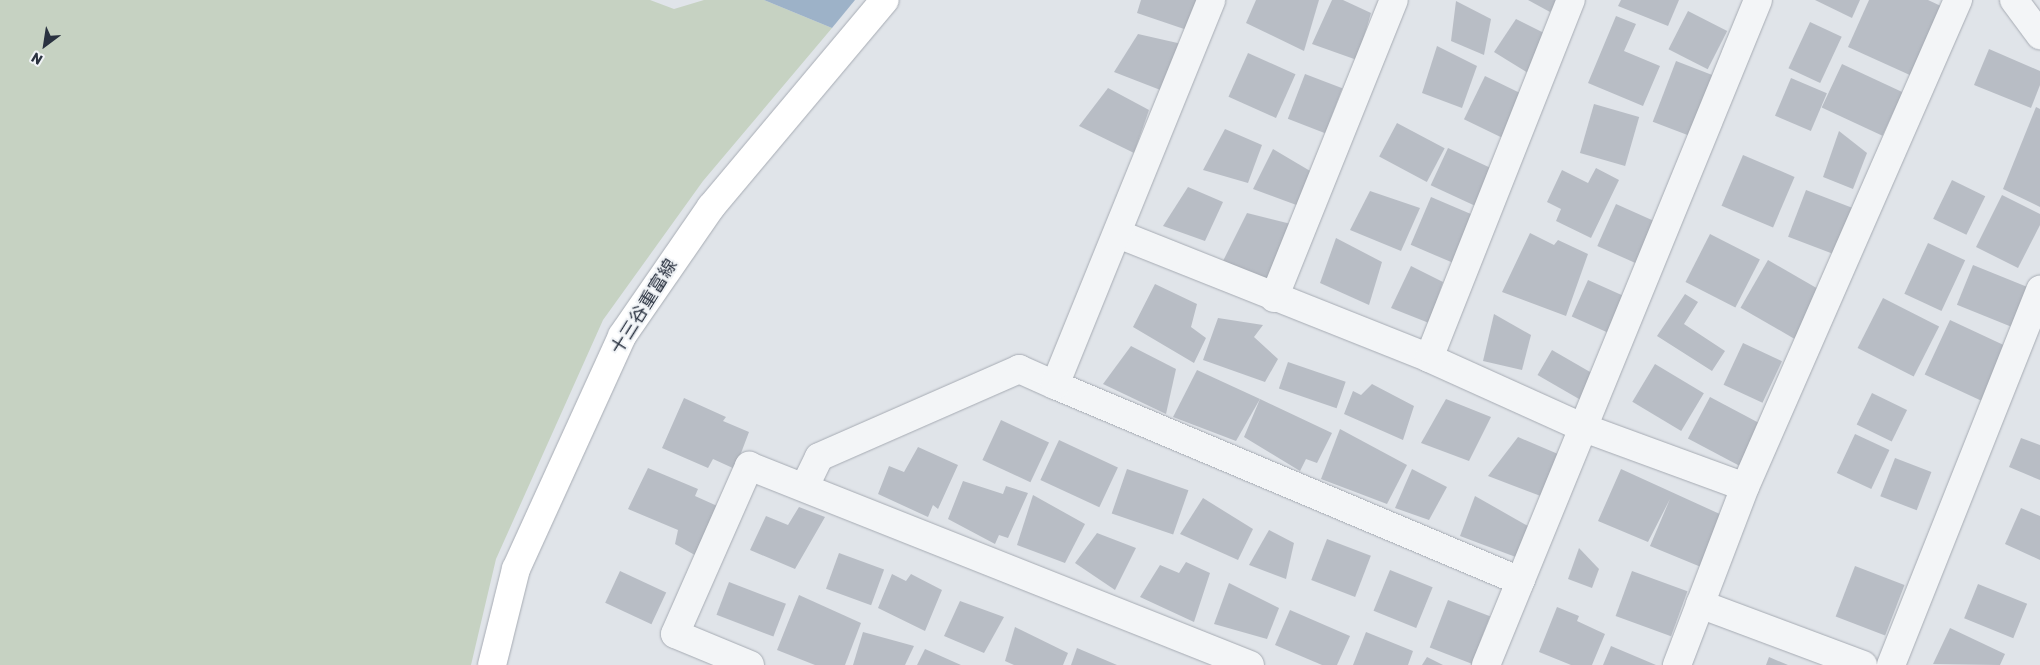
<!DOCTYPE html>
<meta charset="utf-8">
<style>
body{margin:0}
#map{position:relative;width:2040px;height:665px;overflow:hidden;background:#e0e4e9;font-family:Rubik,"Noto Sans JP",sans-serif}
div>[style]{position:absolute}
.green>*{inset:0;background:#c6d2c2}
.water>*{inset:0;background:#9db2c8}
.building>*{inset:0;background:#b8bdc5;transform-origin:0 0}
.roads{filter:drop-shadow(0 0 1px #a6abb3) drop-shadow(0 0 1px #a6abb3)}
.minor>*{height:28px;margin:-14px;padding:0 14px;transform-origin:14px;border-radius:14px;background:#f3f5f7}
.major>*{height:28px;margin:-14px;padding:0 14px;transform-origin:14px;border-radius:14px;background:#fff}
span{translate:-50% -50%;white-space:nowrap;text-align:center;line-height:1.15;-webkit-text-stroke:4px #f0f3f6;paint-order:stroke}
.street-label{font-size:18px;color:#2a3240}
.north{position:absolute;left:20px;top:20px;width:50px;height:50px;-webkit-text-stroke:4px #f0f3f6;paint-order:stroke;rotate:211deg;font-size:14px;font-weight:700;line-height:20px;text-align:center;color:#2a3240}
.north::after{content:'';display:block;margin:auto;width:18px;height:22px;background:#2a3240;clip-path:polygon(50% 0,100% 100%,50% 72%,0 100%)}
</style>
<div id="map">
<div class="green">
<div style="clip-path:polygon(0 0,650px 0,674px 9px,704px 0,764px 0,832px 28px,703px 181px,603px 320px,496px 559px,471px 665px,0 665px)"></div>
</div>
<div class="water">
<div style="clip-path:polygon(764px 0,855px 0,832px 28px)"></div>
</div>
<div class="building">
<div style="clip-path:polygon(1141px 0,1200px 0,1187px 30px,1137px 13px)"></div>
<div style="clip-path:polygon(1256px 0,1319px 0,1304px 51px,1246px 23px)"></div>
<div style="clip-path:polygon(1332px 0,1343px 0,1371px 13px,1357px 60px,1312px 44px)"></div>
<div style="clip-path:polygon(1528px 0,1558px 0,1550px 12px)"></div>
<div style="clip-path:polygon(1621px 0,1679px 0,1668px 26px,1618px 6px)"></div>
<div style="clip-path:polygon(1815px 0,1860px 0,1852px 18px)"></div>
<div style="clip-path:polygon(1869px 0,1928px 0,1943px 7px,1912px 76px,1848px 47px)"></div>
<div style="clip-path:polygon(1456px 1px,1491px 19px,1484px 55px,1451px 41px)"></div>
<div style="left:1688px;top:11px;width:44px;height:43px;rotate:27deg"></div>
<div style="clip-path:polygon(1616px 16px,1636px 24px,1624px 51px,1660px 66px,1643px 106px,1588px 83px)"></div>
<div style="clip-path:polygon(1516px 19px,1550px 36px,1533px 76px,1494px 52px)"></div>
<div style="left:1810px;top:22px;width:35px;height:51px;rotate:25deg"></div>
<div style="clip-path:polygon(1138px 34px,1182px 44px,1163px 91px,1114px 72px)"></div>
<div style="clip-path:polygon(1437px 46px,1477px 66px,1462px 108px,1422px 93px)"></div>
<div style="clip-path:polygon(1989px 49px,2040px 71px,2040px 85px,2031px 108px,1974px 85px)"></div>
<div style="left:1248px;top:53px;width:52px;height:48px;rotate:24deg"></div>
<div style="left:1676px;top:61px;width:45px;height:65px;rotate:21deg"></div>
<div style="left:1842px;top:64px;width:67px;height:48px;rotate:25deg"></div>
<div style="left:1305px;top:74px;width:40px;height:48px;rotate:21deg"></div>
<div style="left:1485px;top:76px;width:43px;height:48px;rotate:26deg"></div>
<div style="left:1791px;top:78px;width:39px;height:41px;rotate:23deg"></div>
<div style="clip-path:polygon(1108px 88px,1149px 110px,1134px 153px,1079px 126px)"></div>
<div style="left:1594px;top:104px;width:47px;height:51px;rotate:16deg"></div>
<div style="clip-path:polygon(2036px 107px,2040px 109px,2040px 207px,2003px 189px)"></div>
<div style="left:1397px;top:123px;width:54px;height:38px;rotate:28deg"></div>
<div style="clip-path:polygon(1225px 129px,1262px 145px,1248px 183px,1203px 170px)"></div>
<div style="clip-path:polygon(1839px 131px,1867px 153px,1853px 189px,1823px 177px)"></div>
<div style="left:1448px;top:148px;width:53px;height:41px;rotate:25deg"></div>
<div style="clip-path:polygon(1273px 149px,1322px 178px,1310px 210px,1253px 189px)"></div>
<div style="left:1743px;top:155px;width:56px;height:55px;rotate:23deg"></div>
<div style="clip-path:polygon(1596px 168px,1619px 180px,1591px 238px,1556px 221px,1561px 209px,1547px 202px,1562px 170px,1588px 183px)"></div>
<div style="left:1952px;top:180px;width:37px;height:43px;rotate:26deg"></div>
<div style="clip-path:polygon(1188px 187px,1223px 202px,1205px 241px,1163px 226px)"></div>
<div style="left:1806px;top:190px;width:50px;height:50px;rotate:21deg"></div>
<div style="clip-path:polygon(1370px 191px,1420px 208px,1401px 251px,1350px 230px)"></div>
<div style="clip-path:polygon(2002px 195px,2040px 214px,2040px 225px,2018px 268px,1976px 247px)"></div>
<div style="left:1431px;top:197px;width:51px;height:52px;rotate:23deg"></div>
<div style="left:1616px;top:204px;width:46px;height:46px;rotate:24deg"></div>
<div style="clip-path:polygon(1247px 213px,1295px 225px,1272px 284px,1222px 263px)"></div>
<div style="clip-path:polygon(1530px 233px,1554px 245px,1558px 240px,1588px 254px,1566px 316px,1502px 292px)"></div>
<div style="left:1710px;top:234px;width:56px;height:54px;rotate:27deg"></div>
<div style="clip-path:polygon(1336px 238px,1382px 262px,1369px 305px,1320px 283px)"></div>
<div style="left:1928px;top:243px;width:41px;height:56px;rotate:25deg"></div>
<div style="left:1768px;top:260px;width:62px;height:55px;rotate:30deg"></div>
<div style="left:1973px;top:265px;width:64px;height:43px;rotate:22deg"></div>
<div style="clip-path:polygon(1411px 266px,1443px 282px,1429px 323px,1391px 308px)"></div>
<div style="left:1588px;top:280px;width:46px;height:40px;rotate:24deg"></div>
<div style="clip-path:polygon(1155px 284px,1197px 304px,1191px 327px,1206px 338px,1194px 363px,1133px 327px)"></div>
<div style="clip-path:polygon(1685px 294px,1698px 302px,1684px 324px,1725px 351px,1712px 371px,1657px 336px)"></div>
<div style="left:1883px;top:298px;width:63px;height:56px;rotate:27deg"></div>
<div style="clip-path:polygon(1494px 314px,1531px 335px,1522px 370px,1483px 361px)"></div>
<div style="clip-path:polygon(1218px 318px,1263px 325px,1254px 337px,1278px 359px,1265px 382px,1203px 360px)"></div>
<div style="left:1950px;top:320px;width:68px;height:60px;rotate:25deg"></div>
<div style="left:1743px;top:343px;width:43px;height:46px;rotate:25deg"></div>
<div style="clip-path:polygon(1131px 346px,1176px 369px,1166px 414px,1103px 384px)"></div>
<div style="left:1552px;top:350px;width:53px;height:29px;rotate:30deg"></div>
<div style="left:1288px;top:362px;width:61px;height:28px;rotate:19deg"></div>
<div style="left:1655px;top:364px;width:57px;height:44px;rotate:31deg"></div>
<div style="clip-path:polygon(1197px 370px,1260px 399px,1236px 441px,1173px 417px)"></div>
<div style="clip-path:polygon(1372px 384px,1414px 406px,1403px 440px,1344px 414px,1353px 391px,1361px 395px)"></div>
<div style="left:1872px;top:393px;width:39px;height:35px;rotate:26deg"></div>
<div style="left:1710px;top:397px;width:62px;height:47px;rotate:28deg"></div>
<div style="clip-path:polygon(684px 398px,726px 417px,723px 421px,749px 432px,735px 469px,713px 459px,708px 468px,662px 448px)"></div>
<div style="clip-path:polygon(1260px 399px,1332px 433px,1317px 463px,1306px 459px,1300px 471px,1244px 437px)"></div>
<div style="clip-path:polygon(1446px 399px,1491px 417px,1469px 461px,1421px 443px)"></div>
<div style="left:1001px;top:420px;width:53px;height:44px;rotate:25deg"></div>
<div style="clip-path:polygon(1340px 429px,1407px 465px,1387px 504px,1321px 479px)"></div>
<div style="left:1855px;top:434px;width:38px;height:43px;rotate:25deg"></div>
<div style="clip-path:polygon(1518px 437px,1565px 457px,1546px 498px,1488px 476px)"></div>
<div style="clip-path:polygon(2021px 438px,2040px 445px,2040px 480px,2009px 467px)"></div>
<div style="left:1059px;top:440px;width:65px;height:44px;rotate:25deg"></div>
<div style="clip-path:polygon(918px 447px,958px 465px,938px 509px,933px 505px,928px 517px,878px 494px,889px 466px,904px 472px)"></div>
<div style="left:1895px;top:458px;width:39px;height:41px;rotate:21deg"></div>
<div style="clip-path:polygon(648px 468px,698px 489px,695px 496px,724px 509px,702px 559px,675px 544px,678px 530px,628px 509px)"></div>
<div style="left:1127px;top:469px;width:65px;height:47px;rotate:19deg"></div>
<div style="clip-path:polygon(1412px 469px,1447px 487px,1429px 520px,1395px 508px)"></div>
<div style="clip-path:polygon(1621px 469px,1722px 515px,1701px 567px,1650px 546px,1670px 499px,1648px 542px,1598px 521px)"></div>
<div style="clip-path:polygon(963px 481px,1003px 494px,1006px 486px,1028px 493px,1008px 538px,999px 535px,995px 544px,948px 519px)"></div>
<div style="clip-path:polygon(1033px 495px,1085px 524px,1065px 563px,1017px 545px)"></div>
<div style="clip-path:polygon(1475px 496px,1535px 530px,1521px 559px,1460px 536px)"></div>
<div style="clip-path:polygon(1203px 498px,1253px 529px,1238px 560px,1180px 534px)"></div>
<div style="clip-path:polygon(799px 507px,825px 517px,795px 569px,750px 550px,766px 516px,788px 525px)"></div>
<div style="clip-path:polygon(2021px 508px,2040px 516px,2040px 560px,2005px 544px)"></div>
<div style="clip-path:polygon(1269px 530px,1294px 543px,1286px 579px,1249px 565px)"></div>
<div style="clip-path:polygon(1097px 533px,1136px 548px,1115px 590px,1075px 563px)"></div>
<div style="left:1327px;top:539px;width:47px;height:44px;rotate:21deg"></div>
<div style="clip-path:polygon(1579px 548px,1599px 569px,1592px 588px,1568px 579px)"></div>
<div style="left:839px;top:553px;width:48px;height:38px;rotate:20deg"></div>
<div style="clip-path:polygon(1186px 562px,1210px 573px,1194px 622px,1140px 597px,1160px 565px,1179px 573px)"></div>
<div style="left:1855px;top:566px;width:53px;height:54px;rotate:21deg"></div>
<div style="left:1390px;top:570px;width:46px;height:44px;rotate:22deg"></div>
<div style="left:620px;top:571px;width:51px;height:35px;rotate:25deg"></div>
<div style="left:1632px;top:571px;width:59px;height:48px;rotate:20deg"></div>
<div style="clip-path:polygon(892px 574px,906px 581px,911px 574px,942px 590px,925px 631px,878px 608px)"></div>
<div style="left:729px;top:582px;width:61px;height:35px;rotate:21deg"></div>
<div style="clip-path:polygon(1229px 583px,1279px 608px,1267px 639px,1214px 624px)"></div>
<div style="left:1978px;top:584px;width:53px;height:37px;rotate:22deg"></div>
<div style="clip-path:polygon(799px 595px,861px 623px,845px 665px,815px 665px,777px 650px)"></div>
<div style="left:1448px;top:600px;width:45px;height:51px;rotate:21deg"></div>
<div style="clip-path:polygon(960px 601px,1004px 617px,984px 653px,944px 636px)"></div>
<div style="clip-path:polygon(1557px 607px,1579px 616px,1577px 621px,1605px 634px,1592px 665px,1571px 665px,1539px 652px)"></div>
<div style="clip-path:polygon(1290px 610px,1350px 636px,1337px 665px,1322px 665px,1275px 645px)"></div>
<div style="clip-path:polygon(1015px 627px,1068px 653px,1063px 665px,1014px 665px,1005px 661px)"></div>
<div style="clip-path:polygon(1950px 628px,2005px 654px,2000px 665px,1933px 664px)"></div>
<div style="clip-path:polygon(863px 632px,914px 646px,905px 665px,853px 665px)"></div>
<div style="clip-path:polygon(1366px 632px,1413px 651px,1408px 665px,1353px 665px)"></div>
<div style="clip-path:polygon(1611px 646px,1656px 665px,1603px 665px)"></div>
<div style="clip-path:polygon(1077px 648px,1117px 665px,1071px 665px)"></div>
<div style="clip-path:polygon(925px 649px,961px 665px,917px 665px)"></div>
<div style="clip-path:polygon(1427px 657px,1443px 665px,1422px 665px)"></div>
<div style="clip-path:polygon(1769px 657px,1788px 665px,1766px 665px)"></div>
</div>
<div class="roads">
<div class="minor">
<div style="left:2014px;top:0;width:44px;rotate:53.4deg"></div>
<div style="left:1118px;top:234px;width:335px;rotate:21.7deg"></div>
<div style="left:1429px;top:358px;width:170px;rotate:24.3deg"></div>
<div style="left:1584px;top:428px;width:171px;rotate:20.1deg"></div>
<div style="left:1274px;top:298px;width:321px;rotate:-68.1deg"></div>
<div style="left:1429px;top:358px;width:385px;rotate:-68.4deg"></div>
<div style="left:1055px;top:385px;width:505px;rotate:22.86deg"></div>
<div style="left:805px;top:486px;width:32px;rotate:-64deg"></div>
<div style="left:819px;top:457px;width:219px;rotate:-23.7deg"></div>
<div style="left:1019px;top:369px;width:39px;rotate:24deg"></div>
<div style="left:1055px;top:385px;width:415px;rotate:-67.9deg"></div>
<div style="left:1700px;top:604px;width:174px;rotate:20.5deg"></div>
<div style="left:750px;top:665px;width:81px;rotate:-157.5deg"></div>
<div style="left:675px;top:634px;width:184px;rotate:-66.2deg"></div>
<div style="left:749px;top:466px;width:539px;rotate:21.66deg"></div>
<div style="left:1486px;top:665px;width:718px;rotate:-67.75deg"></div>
<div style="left:1677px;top:665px;width:191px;rotate:-69.1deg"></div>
<div style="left:1745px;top:487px;width:532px;rotate:-66.38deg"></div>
<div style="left:1891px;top:665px;width:404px;rotate:-68.3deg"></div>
</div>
<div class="major">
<div style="left:492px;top:665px;width:99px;rotate:-76deg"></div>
<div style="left:516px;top:569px;width:256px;rotate:-65.5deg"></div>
<div style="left:622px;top:336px;width:157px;rotate:-55.4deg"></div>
<div style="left:711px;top:207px;width:270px;rotate:-50deg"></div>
</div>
</div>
<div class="street-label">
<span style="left:644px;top:307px;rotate:-58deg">十三谷重富線</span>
</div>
<div class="north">N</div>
</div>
